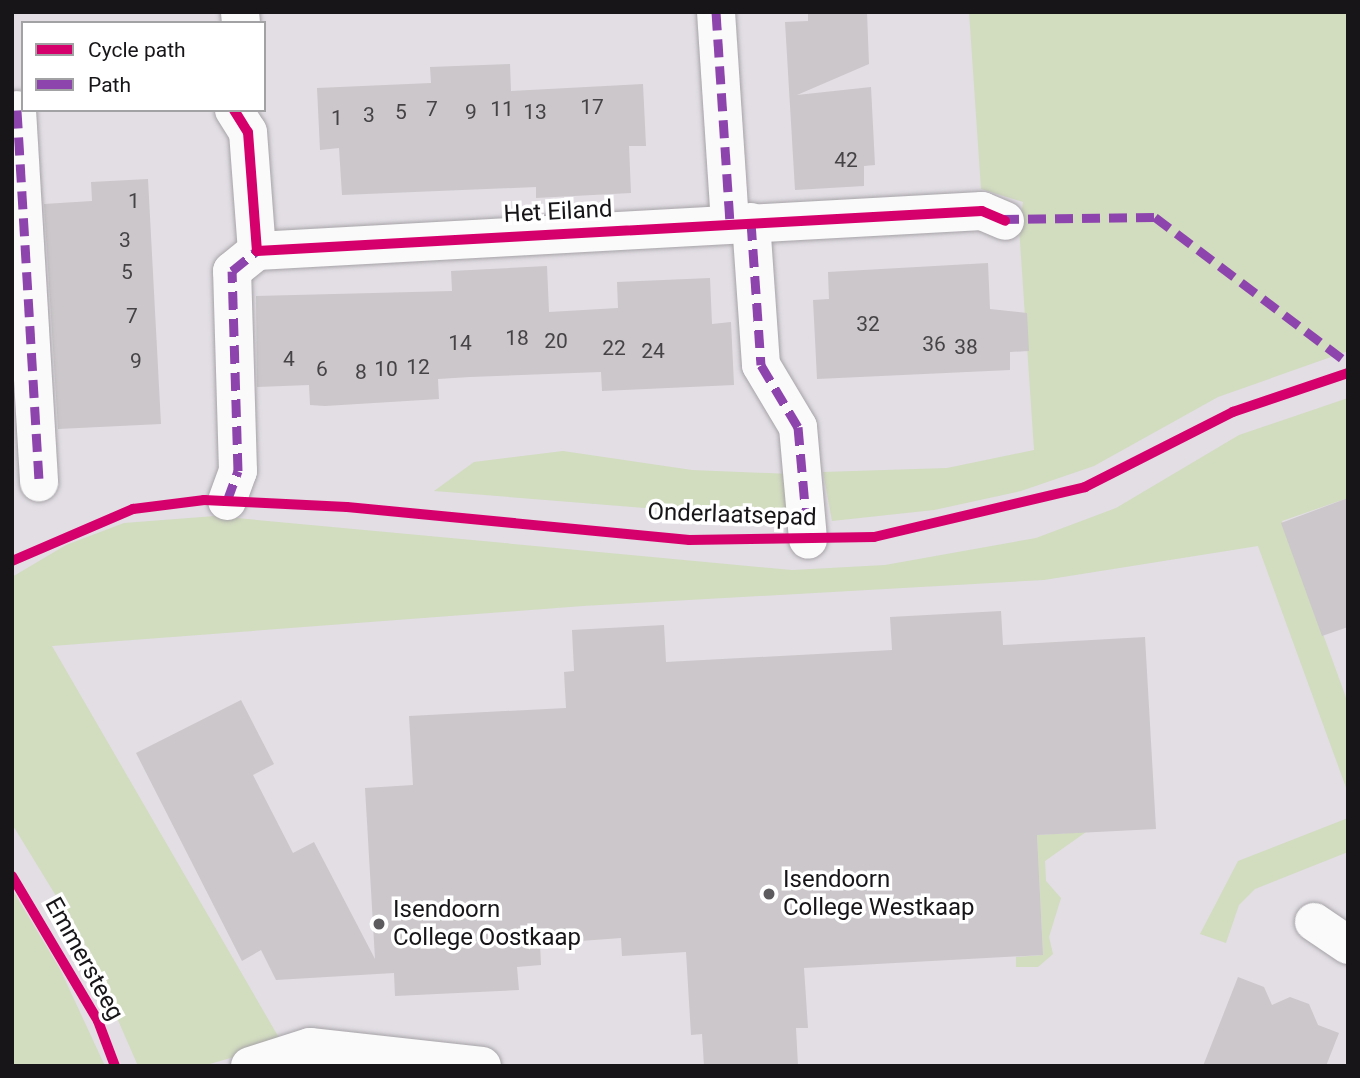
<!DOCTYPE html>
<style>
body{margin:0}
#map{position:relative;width:1360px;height:1078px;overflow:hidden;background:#e2dee4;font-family:Roboto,sans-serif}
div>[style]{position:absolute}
.green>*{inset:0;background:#d2dcbf}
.building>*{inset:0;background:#cbc7ca}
.roads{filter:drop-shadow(0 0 2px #a6a3a7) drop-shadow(0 0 2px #a6a3a7)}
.minor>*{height:38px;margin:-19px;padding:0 19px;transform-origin:19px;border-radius:19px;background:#fbfafb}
.quiet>*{height:9px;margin-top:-4.5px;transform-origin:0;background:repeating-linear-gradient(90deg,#8e44ad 0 18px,transparent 0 27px)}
.cycleway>*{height:10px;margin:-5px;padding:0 5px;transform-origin:5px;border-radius:5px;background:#d6006c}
.dots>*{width:19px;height:19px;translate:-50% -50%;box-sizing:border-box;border:4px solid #fff;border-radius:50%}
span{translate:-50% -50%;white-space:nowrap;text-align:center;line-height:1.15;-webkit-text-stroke:7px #fff;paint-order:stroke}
.number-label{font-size:21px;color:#464346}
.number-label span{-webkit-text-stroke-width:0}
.street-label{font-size:24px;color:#171518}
.poi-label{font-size:24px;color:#171518}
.left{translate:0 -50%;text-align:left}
.frame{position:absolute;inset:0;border:14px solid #171518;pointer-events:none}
.legend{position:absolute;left:21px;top:21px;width:245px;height:91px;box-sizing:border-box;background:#fff;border:2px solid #a2a1a3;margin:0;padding:9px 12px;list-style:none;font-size:21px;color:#171518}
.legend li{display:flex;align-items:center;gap:14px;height:35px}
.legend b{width:35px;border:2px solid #a2a1a3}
</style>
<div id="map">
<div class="green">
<div style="clip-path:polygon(969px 12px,1348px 12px,1348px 351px,1218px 397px,1094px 466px,1021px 491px,934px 510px,832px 521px,823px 472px,947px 468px,1034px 450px,1019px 227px,1023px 202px,981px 189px)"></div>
<div style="clip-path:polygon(1348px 398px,1348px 498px,1282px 521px,1348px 703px,1348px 793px,1258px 546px,1044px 580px,583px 606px,52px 646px,282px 1043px,203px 1066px,138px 1066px,83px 940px,12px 824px,12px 577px,66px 545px,124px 523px,215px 516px,792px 570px,885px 565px,1036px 538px,1116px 508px,1239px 435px)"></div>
<div style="clip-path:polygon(563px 451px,692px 470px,791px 474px,794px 520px,434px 491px,474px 462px)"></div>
<div style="clip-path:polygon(1348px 818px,1348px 852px,1255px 889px,1239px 905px,1226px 943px,1200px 934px,1238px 861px)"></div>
<div style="clip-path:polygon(1086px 832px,1045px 861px,1046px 881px,1061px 898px,1049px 937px,1053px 954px,1038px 967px,1016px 967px,1016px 957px,1043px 955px,1037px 835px)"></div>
<div style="clip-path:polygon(12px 889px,60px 969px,105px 1066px,12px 1066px)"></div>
</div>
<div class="building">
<div style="clip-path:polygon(808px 12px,867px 12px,869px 64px,797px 95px,871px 87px,875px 165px,864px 166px,864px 186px,795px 190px,785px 22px,808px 21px)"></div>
<div style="clip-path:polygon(510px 64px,511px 91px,643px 84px,646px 146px,629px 146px,631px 193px,536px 198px,536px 187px,342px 195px,339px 148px,320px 150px,317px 88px,431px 83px,430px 67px)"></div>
<div style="clip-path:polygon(148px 179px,161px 424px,58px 429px,44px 204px,92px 201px,91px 182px)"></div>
<div style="clip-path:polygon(988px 263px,990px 309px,1027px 313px,1029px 351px,1010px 352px,1010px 370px,817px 379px,813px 300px,829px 299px,828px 272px)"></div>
<div style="clip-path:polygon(547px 266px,549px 312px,618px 308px,617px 282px,710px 278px,712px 324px,731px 322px,734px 385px,602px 391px,601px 372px,470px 377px,438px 379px,439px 399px,325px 406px,310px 405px,309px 385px,257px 387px,256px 296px,452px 291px,451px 271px)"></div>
<div style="clip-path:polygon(1348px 498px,1348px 627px,1322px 636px,1281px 523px)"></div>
<div style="clip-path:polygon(1001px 611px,1003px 645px,1145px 637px,1156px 829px,1037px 835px,1043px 955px,804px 968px,808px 1028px,796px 1028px,798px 1066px,704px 1066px,702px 1034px,691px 1035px,686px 952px,622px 956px,621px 938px,540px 944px,541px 965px,517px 967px,519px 990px,395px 996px,394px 973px,276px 980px,261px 950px,242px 961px,136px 753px,241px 700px,274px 764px,253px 775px,293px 853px,314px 842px,375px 959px,365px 788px,413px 785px,409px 716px,566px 708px,564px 672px,574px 671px,572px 630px,664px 625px,666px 662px,892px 650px,890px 617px)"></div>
<div style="clip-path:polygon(1238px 977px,1264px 987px,1272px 1005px,1290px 997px,1309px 1004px,1318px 1025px,1339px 1033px,1326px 1066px,1203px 1066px)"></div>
</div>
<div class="roads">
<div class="minor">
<div style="left:240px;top:12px;width:11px;rotate:85deg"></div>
<div style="left:716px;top:12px;width:211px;rotate:86.2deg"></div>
<div style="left:17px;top:110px;width:373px;rotate:86.6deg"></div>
<div style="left:234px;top:110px;width:26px;rotate:58deg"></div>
<div style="left:248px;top:132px;width:119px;rotate:85.7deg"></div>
<div style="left:257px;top:251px;width:726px;rotate:-3.16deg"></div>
<div style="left:982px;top:211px;width:25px;rotate:23deg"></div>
<div style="left:751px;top:222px;width:143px;rotate:86deg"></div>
<div style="left:761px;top:365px;width:72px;rotate:59.2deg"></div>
<div style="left:798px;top:427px;width:113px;rotate:84.9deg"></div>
<div style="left:227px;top:501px;width:32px;rotate:-70deg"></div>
<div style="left:238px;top:471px;width:200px;rotate:-91.7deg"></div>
<div style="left:232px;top:271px;width:32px;rotate:-39deg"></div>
<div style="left:1314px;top:922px;width:41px;rotate:34.1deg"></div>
<div style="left:250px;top:1066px;width:63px;rotate:-17.6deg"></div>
<div style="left:310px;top:1047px;width:173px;rotate:6.3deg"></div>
</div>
</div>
<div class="quiet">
<div style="left:716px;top:12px;width:211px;rotate:86.2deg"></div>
<div style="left:17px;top:110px;width:373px;rotate:86.6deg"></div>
<div style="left:1001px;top:219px;width:154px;rotate:-0.7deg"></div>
<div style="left:1155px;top:217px;width:242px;rotate:37.1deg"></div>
<div style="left:751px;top:222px;width:143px;rotate:86deg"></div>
<div style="left:761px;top:365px;width:72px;rotate:59.2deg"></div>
<div style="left:798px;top:427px;width:113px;rotate:84.9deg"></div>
<div style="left:227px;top:501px;width:32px;rotate:-70deg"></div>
<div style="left:238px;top:471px;width:200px;rotate:-91.7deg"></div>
<div style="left:232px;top:271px;width:32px;rotate:-39deg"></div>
</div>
<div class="cycleway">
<div style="left:234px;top:110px;width:26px;rotate:58deg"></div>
<div style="left:248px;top:132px;width:119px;rotate:85.7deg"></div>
<div style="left:257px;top:251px;width:726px;rotate:-3.16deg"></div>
<div style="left:982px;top:211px;width:25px;rotate:23deg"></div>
<div style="left:12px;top:561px;width:132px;rotate:-23.3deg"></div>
<div style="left:133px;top:509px;width:72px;rotate:-7.2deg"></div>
<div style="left:204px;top:500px;width:143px;rotate:2.8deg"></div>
<div style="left:347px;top:507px;width:344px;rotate:5.5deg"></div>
<div style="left:689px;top:540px;width:185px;rotate:-0.9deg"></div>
<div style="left:874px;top:537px;width:217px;rotate:-13.3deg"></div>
<div style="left:1085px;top:487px;width:166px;rotate:-26.9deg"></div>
<div style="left:1233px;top:412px;width:121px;rotate:-18.7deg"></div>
<div style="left:12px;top:876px;width:169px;rotate:59.3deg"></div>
<div style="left:98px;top:1021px;width:48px;rotate:69.3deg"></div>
</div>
<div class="dots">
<div style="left:769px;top:894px;background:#5e5b5f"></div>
<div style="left:379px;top:924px;background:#5e5b5f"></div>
</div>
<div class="number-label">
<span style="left:592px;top:107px">17</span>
<span style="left:432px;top:109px">7</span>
<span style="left:502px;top:109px">11</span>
<span style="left:401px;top:112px">5</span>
<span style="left:471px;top:112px">9</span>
<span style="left:535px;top:112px">13</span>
<span style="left:369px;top:115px">3</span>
<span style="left:337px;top:118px">1</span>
<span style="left:846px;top:160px">42</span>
<span style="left:134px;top:201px">1</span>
<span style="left:125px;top:240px">3</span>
<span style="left:127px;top:272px">5</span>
<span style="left:132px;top:316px">7</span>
<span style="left:868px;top:324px">32</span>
<span style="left:517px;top:338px">18</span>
<span style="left:556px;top:341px">20</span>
<span style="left:460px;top:343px">14</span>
<span style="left:934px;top:344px">36</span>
<span style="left:966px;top:347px">38</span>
<span style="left:614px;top:348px">22</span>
<span style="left:653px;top:351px">24</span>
<span style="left:289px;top:359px">4</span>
<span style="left:136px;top:361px">9</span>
<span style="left:418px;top:367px">12</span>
<span style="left:322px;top:369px">6</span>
<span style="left:386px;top:369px">10</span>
<span style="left:361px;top:372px">8</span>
</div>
<div class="street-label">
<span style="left:558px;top:212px;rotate:-3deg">Het Eiland</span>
<span style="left:732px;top:515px;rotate:2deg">Onderlaatsepad</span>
<span style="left:84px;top:959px;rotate:61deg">Emmersteeg</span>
</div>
<div class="poi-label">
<span class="left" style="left:783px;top:894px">Isendoorn<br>College Westkaap</span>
<span class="left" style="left:393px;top:924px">Isendoorn<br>College Oostkaap</span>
</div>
<div class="frame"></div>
<ul class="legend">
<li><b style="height:9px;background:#d6006c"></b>Cycle path</li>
<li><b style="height:9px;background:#8e44ad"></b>Path</li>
</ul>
</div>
